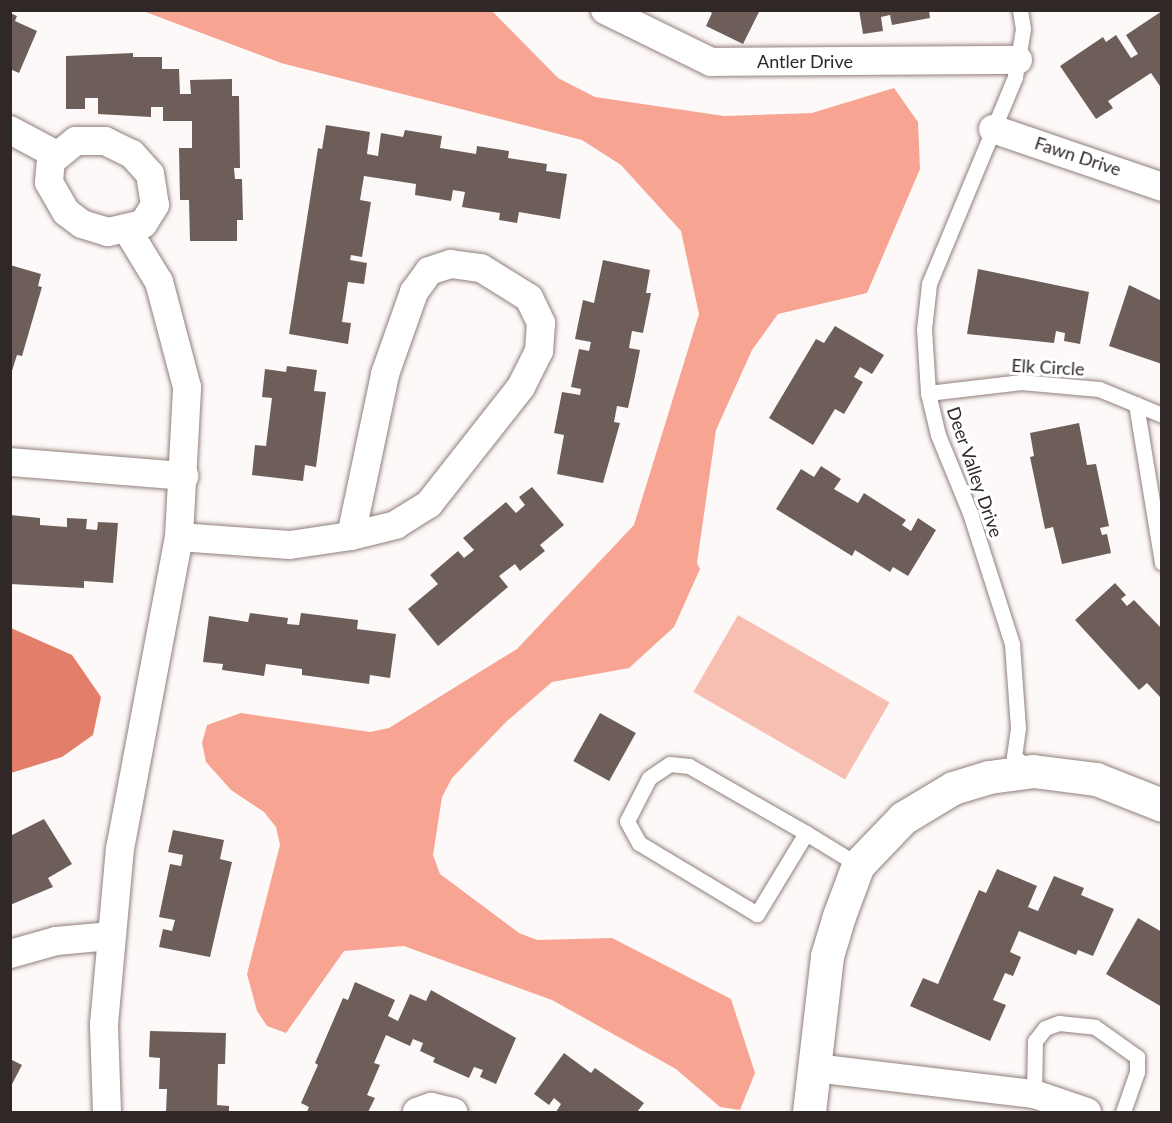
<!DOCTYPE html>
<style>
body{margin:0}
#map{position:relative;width:1172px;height:1123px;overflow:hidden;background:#fdf9f8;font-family:Lato,sans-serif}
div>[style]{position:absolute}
.green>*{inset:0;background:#f7bfb2;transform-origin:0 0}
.forest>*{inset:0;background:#f7a492}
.water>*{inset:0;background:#e27e69}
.building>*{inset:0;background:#6e5e5a;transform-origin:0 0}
.roads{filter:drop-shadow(0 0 2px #907f7b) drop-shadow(0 0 2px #907f7b)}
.lane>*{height:15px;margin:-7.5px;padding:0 7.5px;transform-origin:7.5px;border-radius:7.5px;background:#fff}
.street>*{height:28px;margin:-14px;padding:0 14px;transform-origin:14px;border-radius:14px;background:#fff}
.secondary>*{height:33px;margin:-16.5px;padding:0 16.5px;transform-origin:16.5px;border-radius:16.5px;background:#fff}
span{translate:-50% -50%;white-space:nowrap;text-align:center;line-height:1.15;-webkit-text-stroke:6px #fff;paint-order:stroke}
.street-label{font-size:18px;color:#2f2826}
.frame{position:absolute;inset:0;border:12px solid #2f2826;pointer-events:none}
</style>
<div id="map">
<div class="green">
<div style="left:738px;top:615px;width:175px;height:89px;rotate:30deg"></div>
</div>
<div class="forest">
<div style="clip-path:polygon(143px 11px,492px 11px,558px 78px,595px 97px,724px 116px,812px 113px,894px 88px,918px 122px,920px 169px,867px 293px,778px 314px,752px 350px,716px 430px,697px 563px,700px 569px,674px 627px,629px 668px,552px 682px,507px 721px,452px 778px,442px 797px,433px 855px,440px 874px,519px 933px,537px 940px,612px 938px,731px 999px,755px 1073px,740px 1110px,720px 1107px,676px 1069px,552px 1000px,404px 946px,344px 951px,286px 1033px,267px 1026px,257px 1011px,247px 974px,280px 845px,276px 827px,264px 812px,231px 790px,206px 762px,202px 743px,207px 725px,241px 713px,370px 732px,389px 728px,517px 649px,634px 525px,699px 314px,681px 231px,621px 165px,582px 140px,281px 63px)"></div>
</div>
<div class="water">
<div style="clip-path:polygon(11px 628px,72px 655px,101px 697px,93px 735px,62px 757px,11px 773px)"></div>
</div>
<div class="building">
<div style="clip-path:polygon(706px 10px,760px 10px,743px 44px,706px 26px,712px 13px)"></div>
<div style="clip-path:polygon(859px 10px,929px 10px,930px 18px,892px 25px,890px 15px,881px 17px,883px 31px,863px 34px)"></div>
<div style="clip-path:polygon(1162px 11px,1162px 89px,1151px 73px,1108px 101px,1113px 108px,1096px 119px,1060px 66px,1103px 37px,1106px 42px,1116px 35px,1131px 58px,1138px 54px,1126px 35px)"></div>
<div style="clip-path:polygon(10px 13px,17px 16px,15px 21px,37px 31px,19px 73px,10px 69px)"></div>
<div style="clip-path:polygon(133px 53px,133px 57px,162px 57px,162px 69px,179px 69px,180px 94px,191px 94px,190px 80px,232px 79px,232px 96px,239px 96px,240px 168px,234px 168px,235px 179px,242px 179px,243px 220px,237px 220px,237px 241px,190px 241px,189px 200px,180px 200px,179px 148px,192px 148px,192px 121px,163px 121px,163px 107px,151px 107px,151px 117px,98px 114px,98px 98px,85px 98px,85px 109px,66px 109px,66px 56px)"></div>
<div style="clip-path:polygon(326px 125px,370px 132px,367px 154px,378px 156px,381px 133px,403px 137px,405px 130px,442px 136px,440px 148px,476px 154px,477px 146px,509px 151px,508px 158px,547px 164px,546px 171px,567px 174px,560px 219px,519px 212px,517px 223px,499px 220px,500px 213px,462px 207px,465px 192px,453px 190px,451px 201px,415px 195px,416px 184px,364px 176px,360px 200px,371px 202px,362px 257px,351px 255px,350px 260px,367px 263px,364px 284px,348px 282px,342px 322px,351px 323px,348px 344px,289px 334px,318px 148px,322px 149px)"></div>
<div style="clip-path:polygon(603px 260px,650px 270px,646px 293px,651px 293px,643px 333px,632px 331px,629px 348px,640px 350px,635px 376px,628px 408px,617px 406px,614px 422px,620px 423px,603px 483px,557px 474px,564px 435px,554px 433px,562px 392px,580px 395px,581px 389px,571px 387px,579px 349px,589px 351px,591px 342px,575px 339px,583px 300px,594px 303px)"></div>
<div style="clip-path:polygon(10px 265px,41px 274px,38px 286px,42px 287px,22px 356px,17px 355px,11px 374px)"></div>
<div style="clip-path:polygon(978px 269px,1089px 292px,1080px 344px,1064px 341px,1065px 333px,1056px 331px,1054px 343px,967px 334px)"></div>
<div style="clip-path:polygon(1129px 285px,1162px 301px,1162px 364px,1109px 346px)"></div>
<div style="clip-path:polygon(835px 326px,884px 355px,872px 374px,860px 367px,854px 377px,863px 382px,844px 414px,835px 409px,813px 445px,769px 418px,816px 339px,824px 343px)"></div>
<div style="clip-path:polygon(287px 366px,317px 370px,314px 391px,326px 392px,316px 467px,305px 465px,303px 481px,252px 475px,255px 445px,266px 446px,272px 398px,262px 397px,265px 369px,286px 372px)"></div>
<div style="clip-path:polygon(1079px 423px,1087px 465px,1096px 464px,1109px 526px,1100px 528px,1102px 535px,1107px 534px,1111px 553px,1062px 564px,1053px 527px,1045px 529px,1030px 457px,1034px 456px,1030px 433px)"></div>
<div style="clip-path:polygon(821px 466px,841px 479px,834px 489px,858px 503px,864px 493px,906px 520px,902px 525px,911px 531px,918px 518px,936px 530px,908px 576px,893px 567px,890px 572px,855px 550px,852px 556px,776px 509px,801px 469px,814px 477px)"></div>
<div style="clip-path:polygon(532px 487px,564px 525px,540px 545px,545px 551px,520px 571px,515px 564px,499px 576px,508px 587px,438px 646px,408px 609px,438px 584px,430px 575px,458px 551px,464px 558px,474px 550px,463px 538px,506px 502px,516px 513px,525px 505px,519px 497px)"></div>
<div style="clip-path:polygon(10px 515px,40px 518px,40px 525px,67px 527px,67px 518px,87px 519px,86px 529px,97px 530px,98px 522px,118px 523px,113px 583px,84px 581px,84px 588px,10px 584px)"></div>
<div style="clip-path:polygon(1115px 583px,1126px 595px,1121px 599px,1127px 606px,1134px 600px,1162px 629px,1160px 697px,1147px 683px,1139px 690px,1075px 620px)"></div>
<div style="clip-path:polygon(250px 613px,288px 618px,287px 624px,299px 625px,301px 613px,358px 620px,357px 629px,396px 634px,390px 678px,370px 675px,369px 684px,302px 675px,302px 669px,266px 664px,264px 676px,222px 670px,223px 664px,203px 662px,209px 616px,248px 622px)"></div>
<div style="left:600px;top:713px;width:41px;height:55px;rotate:29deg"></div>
<div style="clip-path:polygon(44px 819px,72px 864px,48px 878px,53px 887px,10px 905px,10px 836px)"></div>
<div style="clip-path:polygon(173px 830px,224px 840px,220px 859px,232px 862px,210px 957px,159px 947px,163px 929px,172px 931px,175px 920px,159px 917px,170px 864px,181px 866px,183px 855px,168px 852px)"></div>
<div style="clip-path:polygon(997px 869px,1037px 886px,1028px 907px,1038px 911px,1054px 876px,1084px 888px,1081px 895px,1114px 909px,1093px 956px,1078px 950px,1076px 955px,1019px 931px,1010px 952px,1021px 957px,1013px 976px,1005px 973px,993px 1000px,1006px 1005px,990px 1041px,910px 1006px,923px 978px,938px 984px,979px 890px,986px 893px)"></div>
<div style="clip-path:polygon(1138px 918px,1162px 932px,1162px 1007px,1106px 974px)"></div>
<div style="clip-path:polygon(355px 982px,395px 1000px,388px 1016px,398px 1021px,410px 994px,426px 1001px,431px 990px,516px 1038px,496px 1084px,480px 1077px,483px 1070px,474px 1067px,469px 1078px,433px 1062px,435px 1058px,420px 1051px,423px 1043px,413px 1039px,410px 1046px,386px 1035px,374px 1063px,380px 1065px,367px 1095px,375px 1098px,368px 1112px,307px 1112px,309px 1107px,301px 1103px,318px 1065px,315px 1063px,343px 998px,348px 1000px)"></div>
<div style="clip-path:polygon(150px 1031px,226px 1033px,225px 1064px,218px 1064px,217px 1105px,229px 1106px,229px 1112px,166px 1112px,167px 1089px,159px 1089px,160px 1058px,149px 1057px)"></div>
<div style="clip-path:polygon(564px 1053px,591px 1073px,595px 1068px,644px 1103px,637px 1112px,556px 1112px,561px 1104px,554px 1098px,549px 1105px,534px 1094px)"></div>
<div style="clip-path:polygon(10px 1059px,22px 1065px,10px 1088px)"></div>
</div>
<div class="roads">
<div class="lane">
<div style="left:1020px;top:10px;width:19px;rotate:81deg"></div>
<div style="left:1023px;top:29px;width:49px;rotate:99.5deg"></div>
<div style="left:1015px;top:77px;width:224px;rotate:112.6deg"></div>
<div style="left:929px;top:284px;width:45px;rotate:96.3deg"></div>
<div style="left:924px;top:329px;width:64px;rotate:86.4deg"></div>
<div style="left:928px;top:393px;width:43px;rotate:76.6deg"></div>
<div style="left:938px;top:435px;width:84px;rotate:67.7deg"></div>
<div style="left:970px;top:513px;width:138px;rotate:72.2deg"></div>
<div style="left:1012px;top:644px;width:84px;rotate:85.9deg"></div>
<div style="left:1018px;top:728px;width:29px;rotate:98deg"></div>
<div style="left:1014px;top:757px;width:21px;rotate:35deg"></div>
<div style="left:928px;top:393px;width:94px;rotate:-6.7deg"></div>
<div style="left:1021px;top:382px;width:78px;rotate:5.1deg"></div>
<div style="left:1099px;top:389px;width:68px;rotate:22.4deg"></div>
<div style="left:1136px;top:404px;width:161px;rotate:80.7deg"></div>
<div style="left:806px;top:833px;width:95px;rotate:121.2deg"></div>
<div style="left:757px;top:914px;width:138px;rotate:-149deg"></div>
<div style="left:639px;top:843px;width:25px;rotate:-119deg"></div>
<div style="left:627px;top:821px;width:48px;rotate:-62.9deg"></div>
<div style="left:649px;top:778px;width:25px;rotate:-34deg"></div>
<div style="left:670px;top:764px;width:19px;rotate:6deg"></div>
<div style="left:689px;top:766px;width:135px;rotate:29.8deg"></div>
<div style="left:806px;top:833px;width:61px;rotate:31.6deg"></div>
<div style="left:1034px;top:1094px;width:53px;rotate:-88.9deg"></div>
<div style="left:1035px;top:1041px;width:16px;rotate:-52deg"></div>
<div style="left:1045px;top:1028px;width:15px;rotate:-20deg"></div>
<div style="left:1059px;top:1023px;width:36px;rotate:6deg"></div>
<div style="left:1095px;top:1027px;width:52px;rotate:35.5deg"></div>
<div style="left:1137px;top:1057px;width:15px;rotate:90deg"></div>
<div style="left:1137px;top:1072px;width:42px;rotate:109.3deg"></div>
</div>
<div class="street">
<div style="left:605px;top:10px;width:118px;rotate:26.1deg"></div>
<div style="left:711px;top:62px;width:307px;rotate:-0.4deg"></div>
<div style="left:993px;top:129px;width:179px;rotate:18.9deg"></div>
<div style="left:10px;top:130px;width:51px;rotate:28.1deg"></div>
<div style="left:76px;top:141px;width:29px"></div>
<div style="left:105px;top:141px;width:30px;rotate:26deg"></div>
<div style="left:132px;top:154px;width:27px;rotate:48deg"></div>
<div style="left:150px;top:174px;width:31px;rotate:81deg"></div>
<div style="left:155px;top:205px;width:22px;rotate:122deg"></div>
<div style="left:143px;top:224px;width:36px;rotate:167deg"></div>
<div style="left:108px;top:232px;width:27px;rotate:-163deg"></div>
<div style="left:82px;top:224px;width:20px;rotate:-143deg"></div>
<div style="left:66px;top:212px;width:34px;rotate:-120deg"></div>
<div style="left:49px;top:182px;width:21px;rotate:-85deg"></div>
<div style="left:51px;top:161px;width:32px;rotate:-39deg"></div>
<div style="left:451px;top:264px;width:30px;rotate:8deg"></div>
<div style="left:481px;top:268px;width:57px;rotate:32deg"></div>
<div style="left:529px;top:298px;width:28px;rotate:64deg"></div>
<div style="left:541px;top:323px;width:28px;rotate:94deg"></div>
<div style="left:539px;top:351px;width:40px;rotate:116.6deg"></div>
<div style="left:521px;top:387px;width:149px;rotate:128.2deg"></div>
<div style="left:429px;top:504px;width:39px;rotate:148deg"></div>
<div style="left:396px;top:525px;width:46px;rotate:166.3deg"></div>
<div style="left:351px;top:536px;width:166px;rotate:-78.1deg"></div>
<div style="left:385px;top:374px;width:87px;rotate:-70.5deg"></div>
<div style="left:414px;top:292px;width:26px;rotate:-54deg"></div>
<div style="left:429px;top:271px;width:23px;rotate:-18deg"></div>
<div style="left:10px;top:462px;width:175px;rotate:4.6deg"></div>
<div style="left:179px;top:537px;width:111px;rotate:4.1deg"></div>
<div style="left:290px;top:545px;width:62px;rotate:-8.4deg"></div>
<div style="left:10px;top:954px;width:48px;rotate:-15.8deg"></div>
<div style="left:56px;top:941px;width:55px;rotate:-5.2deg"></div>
<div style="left:815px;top:1068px;width:221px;rotate:6.8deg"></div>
<div style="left:1034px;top:1094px;width:56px;rotate:18.8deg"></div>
<div style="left:107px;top:1112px;width:88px;rotate:-92deg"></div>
<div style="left:104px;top:1024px;width:176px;rotate:-84.8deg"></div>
<div style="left:120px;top:849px;width:318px;rotate:-79.3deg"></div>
<div style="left:179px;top:537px;width:150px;rotate:-86.9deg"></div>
<div style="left:187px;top:387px;width:109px;rotate:-104.9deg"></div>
<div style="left:159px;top:282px;width:60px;rotate:-121.3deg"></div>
<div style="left:417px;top:1112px;width:15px;rotate:-20deg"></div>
<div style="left:431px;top:1107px;width:23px;rotate:13deg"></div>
</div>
<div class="secondary">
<div style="left:809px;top:1112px;width:157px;rotate:-83.4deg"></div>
<div style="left:827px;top:956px;width:42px;rotate:-73.3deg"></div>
<div style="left:839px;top:916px;width:54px;rotate:-69.6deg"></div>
<div style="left:858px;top:865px;width:65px;rotate:-46.2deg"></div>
<div style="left:903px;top:818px;width:58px;rotate:-31deg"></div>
<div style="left:953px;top:788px;width:38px;rotate:-17deg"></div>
<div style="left:989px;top:777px;width:44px;rotate:-7.8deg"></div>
<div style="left:1033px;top:771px;width:64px;rotate:7.2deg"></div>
<div style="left:1096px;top:779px;width:71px;rotate:21.5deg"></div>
</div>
</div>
<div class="street-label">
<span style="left:805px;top:61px">Antler Drive</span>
<span style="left:1078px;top:156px;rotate:18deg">Fawn Drive</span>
<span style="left:1048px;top:367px;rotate:3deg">Elk Circle</span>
<span style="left:975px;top:472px;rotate:71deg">Deer Valley Drive</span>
</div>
<div class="frame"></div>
</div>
